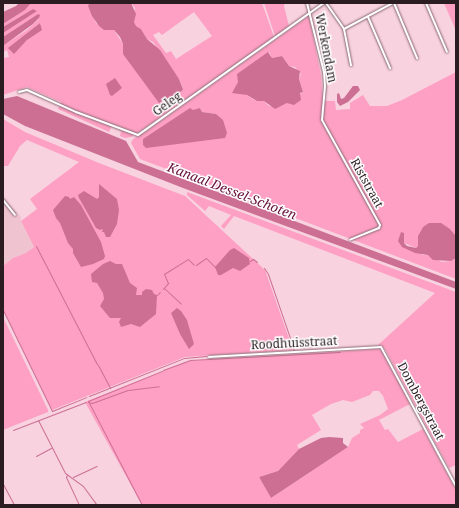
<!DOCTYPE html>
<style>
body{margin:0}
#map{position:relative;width:459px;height:508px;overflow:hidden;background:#f8d2df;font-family:"Noto Serif",serif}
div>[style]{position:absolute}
.built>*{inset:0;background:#f0c3d1}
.green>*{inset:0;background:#fea0c3}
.water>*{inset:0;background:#cc6f93}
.stream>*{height:1px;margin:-0.5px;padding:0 0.5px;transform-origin:0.5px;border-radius:0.5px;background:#cc6f93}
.roads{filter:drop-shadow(0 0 1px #8a6974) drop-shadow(0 0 1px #8a6974)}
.minor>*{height:2px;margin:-1px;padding:0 1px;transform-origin:1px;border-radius:1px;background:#fff}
span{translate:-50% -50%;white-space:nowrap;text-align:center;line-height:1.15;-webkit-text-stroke:3px #fff;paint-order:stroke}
.street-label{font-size:12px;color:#2a1c21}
.water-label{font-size:13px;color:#66103b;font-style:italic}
.frame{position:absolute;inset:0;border:4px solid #2a1c21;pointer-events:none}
</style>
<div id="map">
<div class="built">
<div style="clip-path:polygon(3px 198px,21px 217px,21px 221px,34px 247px,26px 253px,13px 258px,3px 266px)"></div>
</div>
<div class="green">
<div style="clip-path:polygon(evenodd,31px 3px,89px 3px,88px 6px,96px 23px,102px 28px,114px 30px,123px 44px,123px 50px,164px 102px,182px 91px,183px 88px,179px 79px,153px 42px,147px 39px,141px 29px,136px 26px,134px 22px,135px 8px,131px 3px,262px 3px,274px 37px,148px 126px,131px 137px,125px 138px,120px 136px,121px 131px,112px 126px,109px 132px,58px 109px,61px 102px,27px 87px,3px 95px,3px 58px,9px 57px,7px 50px,3px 52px,3px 46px,27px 30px,39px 19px,38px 14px,3px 37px,4px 32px,36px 11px,33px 9px,3px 27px,3px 24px,25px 10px,31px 3px,194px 12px,212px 36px,176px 59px,171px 51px,166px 53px,153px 35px,159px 32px,162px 35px,194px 12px,31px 3px,40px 23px,41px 27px,25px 42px,9px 48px,40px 23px)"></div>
<div style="clip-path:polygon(264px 3px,285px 3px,284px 6px,289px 26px,275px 36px)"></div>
<div style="clip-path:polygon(444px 3px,456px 3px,456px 31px)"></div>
<div style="clip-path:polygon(evenodd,309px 16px,321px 75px,323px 101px,335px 101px,336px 110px,350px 109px,350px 103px,363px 95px,370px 106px,387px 106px,402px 100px,456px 72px,456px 236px,450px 229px,423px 227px,418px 236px,418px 246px,416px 248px,404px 243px,404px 233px,398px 241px,423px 255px,428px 255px,442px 262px,451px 261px,456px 258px,456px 279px,140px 159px,131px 143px,133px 139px,148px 130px,309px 16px,269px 52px,272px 58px,282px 56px,289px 66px,295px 67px,301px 74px,299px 79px,303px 92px,287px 103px,280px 106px,269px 106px,264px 101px,254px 100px,247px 95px,234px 92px,238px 82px,238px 76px,269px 52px,309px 16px,200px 108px,202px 112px,216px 114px,143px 145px,143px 139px,200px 108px)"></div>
<div style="clip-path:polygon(3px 119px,25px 132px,99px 163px,185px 196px,265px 270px,293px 350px,185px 357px,52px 410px,3px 309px,3px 266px,13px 258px,26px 253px,34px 247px,21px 221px,37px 209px,30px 199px,79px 162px,27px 140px,20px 146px,8px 166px,3px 166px)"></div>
<div style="clip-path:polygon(187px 192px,456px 292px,456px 465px,449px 468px,385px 349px,382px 346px,378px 345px,435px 293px,234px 216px,224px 229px,221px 226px,231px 215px,209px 206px,205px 211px,187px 195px)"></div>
<div style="clip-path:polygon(3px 317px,48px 410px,48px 412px,3px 430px)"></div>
<div style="clip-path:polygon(evenodd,378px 349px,382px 351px,410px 404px,379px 420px,385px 430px,388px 429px,398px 442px,423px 429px,456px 490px,456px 505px,142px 505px,85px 402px,188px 361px,378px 349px,373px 391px,379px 391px,383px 396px,388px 409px,380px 415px,360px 424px,364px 428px,360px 430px,360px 433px,352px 438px,348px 447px,271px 498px,259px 477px,278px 471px,299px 449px,297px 445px,321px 430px,312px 415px,331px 404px,343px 400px,352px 402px,370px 395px,373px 391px)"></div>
</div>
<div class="water">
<div style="clip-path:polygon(19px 3px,31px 3px,25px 10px,3px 24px,3px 12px,16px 6px)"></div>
<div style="clip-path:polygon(89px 3px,131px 3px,136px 14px,134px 22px,136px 26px,141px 29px,147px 39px,160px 50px,179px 79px,183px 89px,182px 91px,159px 103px,123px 54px,123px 44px,120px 37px,114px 30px,104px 30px,99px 26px,92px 16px,88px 6px)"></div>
<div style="clip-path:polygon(33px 9px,37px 11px,3px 33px,3px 27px)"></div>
<div style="clip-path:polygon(38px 14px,40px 15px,39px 18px,33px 24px,3px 46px,3px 37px)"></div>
<div style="clip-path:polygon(40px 23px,42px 30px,27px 40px,14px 54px,8px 48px)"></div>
<div style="clip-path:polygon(268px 52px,272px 58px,282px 56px,289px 66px,300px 71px,299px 79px,303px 92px,300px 93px,301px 100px,294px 105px,287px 103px,275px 109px,264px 101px,257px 101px,247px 95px,232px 93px,238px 82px,237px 74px)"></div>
<div style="clip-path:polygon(115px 78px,122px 88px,112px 96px,110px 95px,106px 84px)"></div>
<div style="clip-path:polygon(353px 86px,358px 86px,360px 90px,348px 102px,340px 106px,337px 102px,337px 94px,339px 93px,341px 99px,344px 98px)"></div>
<div style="clip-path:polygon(17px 96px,126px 141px,138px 162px,456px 282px,456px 289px,183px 188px,25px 126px,3px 114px,3px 99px)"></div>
<div style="clip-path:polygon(190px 108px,193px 110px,200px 108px,202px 112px,216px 114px,223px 120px,227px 133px,225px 138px,146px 148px,143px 145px,143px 139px)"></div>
<div style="clip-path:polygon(99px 184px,117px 199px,119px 210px,117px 224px,110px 237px,106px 237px,104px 232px,102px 232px,103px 229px,100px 230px,96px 228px,79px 198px,78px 195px,84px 191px,97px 199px,99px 197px)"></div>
<div style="clip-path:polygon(65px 196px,69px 197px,70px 199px,74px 197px,81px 205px,101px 242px,105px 256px,104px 259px,93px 264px,81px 267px,73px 253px,73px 249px,68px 243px,60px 223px,56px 218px,53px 210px)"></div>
<div style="clip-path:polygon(429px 223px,441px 223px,450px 229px,456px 236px,456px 258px,451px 261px,433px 260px,428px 255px,415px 253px,402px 247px,398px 241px,401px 232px,404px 233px,404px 243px,407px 246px,416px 248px,418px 246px,418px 236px,423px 227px)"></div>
<div style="clip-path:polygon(234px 248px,249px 258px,250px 264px,240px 271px,233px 268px,221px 275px,218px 275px,215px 267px,230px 250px)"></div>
<div style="clip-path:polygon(110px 261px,116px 264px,122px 264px,130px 283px,137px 288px,136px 295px,142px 295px,142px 292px,146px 289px,152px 290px,154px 294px,157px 295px,156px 314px,140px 327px,131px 324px,121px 327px,119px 322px,121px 318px,110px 318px,100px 306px,104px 299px,103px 293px,97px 283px,92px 282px,91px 274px,103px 264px)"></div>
<div style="clip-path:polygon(177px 308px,181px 311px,187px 320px,191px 334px,194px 344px,189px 349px,180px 334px,171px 313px)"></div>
<div style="clip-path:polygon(329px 437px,343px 438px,343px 443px,348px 447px,271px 498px,259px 477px,278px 471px,299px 449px,321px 438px)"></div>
</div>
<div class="stream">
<div style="left:36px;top:246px;width:133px;rotate:62.7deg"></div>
<div style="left:250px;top:261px;width:4px;rotate:-34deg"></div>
<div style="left:253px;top:259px;width:5px;rotate:37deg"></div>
<div style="left:196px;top:265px;width:12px;rotate:-35deg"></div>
<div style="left:206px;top:258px;width:14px;rotate:45deg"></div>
<div style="left:264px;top:268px;width:7px;rotate:56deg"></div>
<div style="left:268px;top:274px;width:68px;rotate:71deg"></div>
<div style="left:164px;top:288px;width:23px;rotate:43deg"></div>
<div style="left:163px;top:289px;width:8px;rotate:-50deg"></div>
<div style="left:168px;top:283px;width:10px;rotate:-114deg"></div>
<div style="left:164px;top:274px;width:28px;rotate:-32deg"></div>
<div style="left:188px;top:259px;width:8px;rotate:45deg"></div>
<div style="left:157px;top:295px;width:4px;rotate:-45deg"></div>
<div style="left:3px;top:310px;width:112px;rotate:64.1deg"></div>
<div style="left:52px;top:411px;width:37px;rotate:-22deg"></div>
<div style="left:226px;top:355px;width:68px;rotate:-3.4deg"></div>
<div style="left:294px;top:351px;width:11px;rotate:-105deg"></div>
<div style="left:98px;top:365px;width:26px;rotate:62deg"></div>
<div style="left:163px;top:370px;width:29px;rotate:-20deg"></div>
<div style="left:190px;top:360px;width:150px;rotate:-3.1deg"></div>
<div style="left:89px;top:396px;width:102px;rotate:-21.8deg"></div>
<div style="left:184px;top:358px;width:22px;rotate:-5deg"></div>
<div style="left:88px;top:402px;width:4px;rotate:14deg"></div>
<div style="left:92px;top:403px;width:38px;rotate:-20deg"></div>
<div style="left:128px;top:390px;width:31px;rotate:-7deg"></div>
<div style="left:38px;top:420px;width:59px;rotate:63deg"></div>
<div style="left:65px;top:473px;width:22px;rotate:36deg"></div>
<div style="left:83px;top:486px;width:24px;rotate:54deg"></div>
<div style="left:13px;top:430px;width:78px;rotate:-21deg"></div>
<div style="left:36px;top:456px;width:17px;rotate:-28deg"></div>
<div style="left:67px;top:475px;width:2px;rotate:117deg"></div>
<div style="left:66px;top:477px;width:31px;rotate:65deg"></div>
<div style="left:73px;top:477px;width:26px;rotate:-25deg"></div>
<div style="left:3px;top:484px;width:24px;rotate:62deg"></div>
<div style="left:142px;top:505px;width:117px;rotate:-117.4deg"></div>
<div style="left:88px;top:401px;width:80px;rotate:-22.1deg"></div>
</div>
<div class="roads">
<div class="minor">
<div style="left:307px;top:3px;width:71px;rotate:76.2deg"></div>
<div style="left:324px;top:72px;width:14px;rotate:86deg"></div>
<div style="left:325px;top:86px;width:34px;rotate:95deg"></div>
<div style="left:322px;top:120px;width:120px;rotate:61.1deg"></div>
<div style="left:380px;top:225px;width:3px;rotate:108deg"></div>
<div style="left:379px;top:228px;width:31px;rotate:158deg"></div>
<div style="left:326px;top:3px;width:32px;rotate:55deg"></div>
<div style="left:344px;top:29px;width:37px;rotate:79deg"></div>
<div style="left:394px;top:3px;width:60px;rotate:67.3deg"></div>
<div style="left:426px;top:3px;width:53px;rotate:66.8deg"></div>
<div style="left:368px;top:17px;width:56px;rotate:66.7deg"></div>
<div style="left:344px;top:29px;width:55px;rotate:-28deg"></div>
<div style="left:19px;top:92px;width:8px;rotate:-14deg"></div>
<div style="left:27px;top:90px;width:54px;rotate:24.2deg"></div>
<div style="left:76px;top:112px;width:66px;rotate:20.4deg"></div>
<div style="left:138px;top:135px;width:228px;rotate:-35.4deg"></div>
<div style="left:3px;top:200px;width:19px;rotate:51deg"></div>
<div style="left:209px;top:357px;width:172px;rotate:-3.3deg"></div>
<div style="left:381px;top:347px;width:158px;rotate:61.7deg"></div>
</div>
</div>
<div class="street-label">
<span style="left:326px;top:48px;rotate:79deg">Werkendam</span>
<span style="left:167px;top:104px;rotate:-35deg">Geleg</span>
<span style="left:367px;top:183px;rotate:61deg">Riststraat</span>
<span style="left:294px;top:343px;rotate:-3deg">Roodhuisstraat</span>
<span style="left:421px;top:401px;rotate:62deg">Dombergstraat</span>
</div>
<div class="water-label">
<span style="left:232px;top:191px;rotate:21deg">Kanaal Dessel-Schoten</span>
</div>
<div class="frame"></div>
</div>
